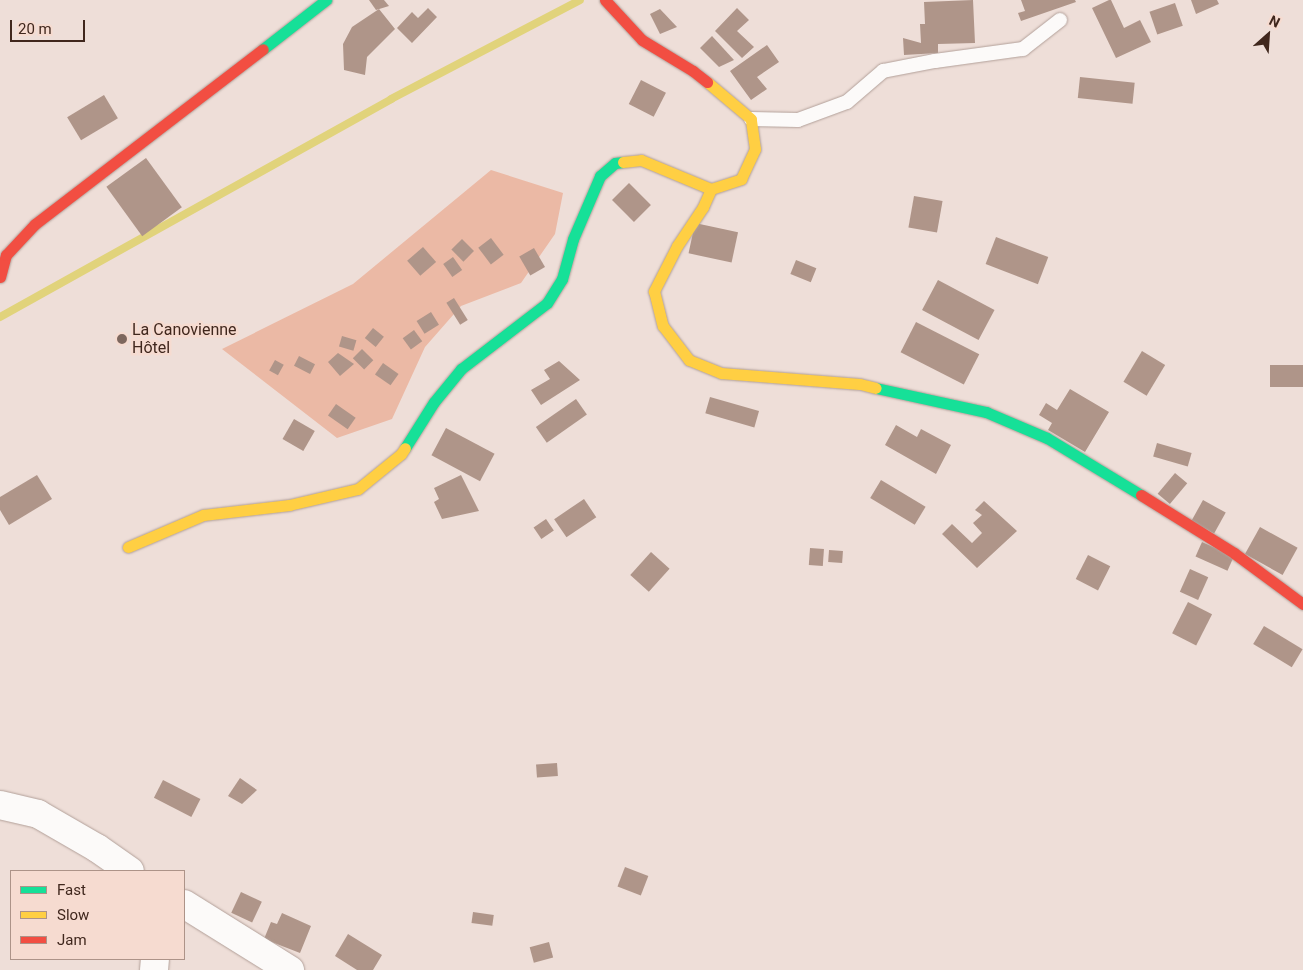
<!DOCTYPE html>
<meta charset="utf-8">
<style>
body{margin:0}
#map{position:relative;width:1303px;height:970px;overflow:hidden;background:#eeded8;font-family:Roboto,sans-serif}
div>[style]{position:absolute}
.green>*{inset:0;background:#ebb9a5}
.stream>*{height:8px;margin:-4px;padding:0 4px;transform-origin:4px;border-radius:4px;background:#e1d37b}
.building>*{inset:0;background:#af9589;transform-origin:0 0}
.roads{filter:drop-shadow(0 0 1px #b2a099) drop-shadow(0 0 1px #b2a099)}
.lane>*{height:14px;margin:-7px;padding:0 7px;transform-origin:7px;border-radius:7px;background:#fcfaf9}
.street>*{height:28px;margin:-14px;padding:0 14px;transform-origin:14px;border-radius:14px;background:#fcfaf9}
.fast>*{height:11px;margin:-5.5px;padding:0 5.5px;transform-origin:5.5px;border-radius:5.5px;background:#16e098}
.slow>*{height:11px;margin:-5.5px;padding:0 5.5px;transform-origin:5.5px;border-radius:5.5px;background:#ffcf43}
.jam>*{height:11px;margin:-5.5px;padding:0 5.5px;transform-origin:5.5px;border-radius:5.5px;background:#f24e42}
.dots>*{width:14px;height:14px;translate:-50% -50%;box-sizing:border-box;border:2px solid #f6dbd0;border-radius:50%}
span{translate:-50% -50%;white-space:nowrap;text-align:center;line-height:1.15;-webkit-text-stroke:5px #f6dbd0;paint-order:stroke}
.poi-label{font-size:16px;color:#40271d}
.left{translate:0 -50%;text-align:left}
.legend{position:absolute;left:10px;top:870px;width:175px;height:90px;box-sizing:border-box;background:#f6dbd0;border:1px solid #ad9388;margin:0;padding:6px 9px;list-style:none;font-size:15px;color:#40271d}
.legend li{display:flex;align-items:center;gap:10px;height:25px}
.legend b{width:25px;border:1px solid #ad9388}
.north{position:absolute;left:1243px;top:10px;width:50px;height:50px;-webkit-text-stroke:4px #f6dbd0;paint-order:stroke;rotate:26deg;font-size:14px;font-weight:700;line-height:20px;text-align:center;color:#40271d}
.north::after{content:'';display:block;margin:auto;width:18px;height:22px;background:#40271d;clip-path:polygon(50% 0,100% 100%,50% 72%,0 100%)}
.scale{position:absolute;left:10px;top:20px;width:75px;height:22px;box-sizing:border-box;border:2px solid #40271d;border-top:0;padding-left:6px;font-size:15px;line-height:18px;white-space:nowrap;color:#40271d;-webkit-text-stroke:4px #f6dbd0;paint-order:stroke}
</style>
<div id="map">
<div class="green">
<div style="clip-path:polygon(491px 170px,563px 193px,555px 234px,521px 283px,461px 306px,425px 347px,392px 419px,337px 438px,222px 349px,353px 284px)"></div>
</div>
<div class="stream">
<div style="left:0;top:317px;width:448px;rotate:-29.1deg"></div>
<div style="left:391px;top:99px;width:213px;rotate:-27.6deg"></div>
</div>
<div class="building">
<div style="clip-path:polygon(369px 0,384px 0,389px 6px,376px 10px)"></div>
<div style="clip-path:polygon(973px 0,975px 43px,938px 44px,938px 53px,904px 55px,903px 38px,921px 43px,920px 24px,925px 24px,924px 2px)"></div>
<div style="clip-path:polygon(1021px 0,1075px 0,1076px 2px,1021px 21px,1018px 13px,1025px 11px)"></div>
<div style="clip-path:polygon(1109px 0,1111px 0,1124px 28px,1140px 20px,1151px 42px,1116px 58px,1092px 8px)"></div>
<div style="clip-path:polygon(1191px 0,1217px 0,1219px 4px,1196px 14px)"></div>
<div style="left:1175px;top:3px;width:24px;height:27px;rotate:71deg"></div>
<div style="clip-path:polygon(428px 8px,437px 17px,412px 43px,397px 28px,412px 12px,418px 18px)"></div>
<div style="clip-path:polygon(737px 8px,749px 20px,737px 31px,754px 47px,742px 58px,715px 31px)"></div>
<div style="clip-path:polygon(379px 9px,395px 29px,367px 57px,365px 75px,344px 70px,343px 44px,352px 27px)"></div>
<div style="clip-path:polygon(660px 9px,677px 27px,660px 34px,650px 14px)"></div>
<div style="clip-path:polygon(712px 36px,734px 60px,719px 67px,700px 48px)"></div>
<div style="clip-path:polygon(767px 45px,779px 62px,757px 77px,767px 89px,751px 100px,730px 71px)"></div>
<div style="left:1080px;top:77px;width:55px;height:21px;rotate:6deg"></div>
<div style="left:641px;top:80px;width:28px;height:27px;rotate:27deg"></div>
<div style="left:104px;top:95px;width:27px;height:43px;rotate:59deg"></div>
<div style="left:146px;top:158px;width:61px;height:49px;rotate:54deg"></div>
<div style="left:629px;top:183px;width:31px;height:24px;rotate:45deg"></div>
<div style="left:914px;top:196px;width:29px;height:32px;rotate:10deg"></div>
<div style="left:695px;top:223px;width:44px;height:31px;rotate:12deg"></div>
<div style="left:996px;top:237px;width:56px;height:29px;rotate:21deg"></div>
<div style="left:491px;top:238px;width:21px;height:16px;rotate:53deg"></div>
<div style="left:462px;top:239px;width:17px;height:15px;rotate:45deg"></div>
<div style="left:423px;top:247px;width:20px;height:21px;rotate:49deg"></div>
<div style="left:534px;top:248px;width:22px;height:17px;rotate:60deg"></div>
<div style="left:453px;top:257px;width:16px;height:12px;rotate:55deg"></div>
<div style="left:796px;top:260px;width:22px;height:15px;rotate:22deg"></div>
<div style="left:938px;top:280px;width:64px;height:34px;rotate:28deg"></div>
<div style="left:454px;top:298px;width:26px;height:9px;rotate:58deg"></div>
<div style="left:431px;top:312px;width:15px;height:17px;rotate:58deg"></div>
<div style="left:916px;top:322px;width:71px;height:34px;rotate:27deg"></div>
<div style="left:373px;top:328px;width:14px;height:13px;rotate:39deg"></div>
<div style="left:414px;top:330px;width:14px;height:14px;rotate:54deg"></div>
<div style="left:342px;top:336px;width:15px;height:11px;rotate:16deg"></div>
<div style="left:362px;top:349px;width:16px;height:13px;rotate:45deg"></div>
<div style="left:1142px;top:351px;width:27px;height:36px;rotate:31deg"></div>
<div style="clip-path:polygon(338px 353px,354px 364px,340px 376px,328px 362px)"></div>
<div style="left:299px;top:356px;width:18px;height:11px;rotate:27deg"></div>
<div style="left:275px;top:360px;width:10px;height:12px;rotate:29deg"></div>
<div style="clip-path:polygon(559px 361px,580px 380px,541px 405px,531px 390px,550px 379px,544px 370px)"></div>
<div style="left:383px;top:363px;width:19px;height:14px;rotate:35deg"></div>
<div style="left:1303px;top:365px;width:22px;height:33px;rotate:90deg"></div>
<div style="clip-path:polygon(1070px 389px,1109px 412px,1085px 452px,1048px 430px,1052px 423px,1039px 415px,1046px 403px,1057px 410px)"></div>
<div style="left:710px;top:397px;width:51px;height:17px;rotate:16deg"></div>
<div style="left:576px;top:399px;width:19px;height:49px;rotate:55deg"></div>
<div style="left:336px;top:404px;width:24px;height:14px;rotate:35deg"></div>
<div style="left:294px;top:419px;width:24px;height:23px;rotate:30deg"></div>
<div style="clip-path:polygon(896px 425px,917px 437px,921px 429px,951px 445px,936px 474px,885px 445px)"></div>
<div style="left:446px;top:428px;width:55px;height:31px;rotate:28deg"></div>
<div style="left:1157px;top:443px;width:36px;height:14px;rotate:16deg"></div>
<div style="left:1175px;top:473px;width:16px;height:27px;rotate:40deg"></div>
<div style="clip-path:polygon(37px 475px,52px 499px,9px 525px,0 510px,0 497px)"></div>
<div style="clip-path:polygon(461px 475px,479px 511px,442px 519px,434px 502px,439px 499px,434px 488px)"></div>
<div style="left:881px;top:480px;width:52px;height:21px;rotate:31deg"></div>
<div style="left:584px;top:499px;width:22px;height:36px;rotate:56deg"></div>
<div style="left:1203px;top:500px;width:26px;height:24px;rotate:29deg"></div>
<div style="clip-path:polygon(984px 501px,1017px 531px,977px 568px,942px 534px,952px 524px,972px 543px,982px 533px,973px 523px,982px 515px,975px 510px)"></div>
<div style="left:546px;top:519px;width:14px;height:15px;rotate:56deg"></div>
<div style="left:1260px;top:527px;width:43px;height:31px;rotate:29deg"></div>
<div style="left:1202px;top:542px;width:35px;height:16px;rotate:24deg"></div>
<div style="left:810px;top:548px;width:14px;height:17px;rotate:4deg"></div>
<div style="left:829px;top:550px;width:14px;height:12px;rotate:4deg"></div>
<div style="left:651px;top:552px;width:25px;height:31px;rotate:42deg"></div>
<div style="left:1088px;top:555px;width:25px;height:27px;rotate:27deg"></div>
<div style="left:1190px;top:569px;width:20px;height:25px;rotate:24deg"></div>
<div style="left:1188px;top:602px;width:27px;height:35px;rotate:27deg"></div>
<div style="left:1264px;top:626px;width:45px;height:21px;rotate:31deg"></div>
<div style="left:557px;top:763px;width:13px;height:21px;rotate:86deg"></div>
<div style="clip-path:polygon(240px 778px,257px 790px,242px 804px,228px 796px)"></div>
<div style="left:163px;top:780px;width:42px;height:20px;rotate:27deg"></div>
<div style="left:625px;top:867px;width:25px;height:21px;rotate:21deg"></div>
<div style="left:241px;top:892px;width:23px;height:23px;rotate:25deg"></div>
<div style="left:473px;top:912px;width:21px;height:11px;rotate:8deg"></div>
<div style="clip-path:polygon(282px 913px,311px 926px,300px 953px,264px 939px,271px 922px,277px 924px)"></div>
<div style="clip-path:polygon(348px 934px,382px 955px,373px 970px,357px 970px,335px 956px)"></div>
<div style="left:549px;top:942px;width:16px;height:20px;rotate:75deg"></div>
</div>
<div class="roads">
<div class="lane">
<div style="left:751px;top:119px;width:47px;rotate:1.2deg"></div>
<div style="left:798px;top:120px;width:52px;rotate:-20.2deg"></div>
<div style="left:847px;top:102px;width:48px;rotate:-40.7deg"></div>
<div style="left:883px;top:71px;width:53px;rotate:-10.9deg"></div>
<div style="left:935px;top:61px;width:89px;rotate:-7.8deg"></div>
<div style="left:1023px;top:49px;width:47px;rotate:-38.1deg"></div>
</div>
<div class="street">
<div style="left:0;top:805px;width:39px;rotate:13deg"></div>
<div style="left:38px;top:814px;width:68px;rotate:30deg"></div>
<div style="left:97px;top:848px;width:40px;rotate:34.9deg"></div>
<div style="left:184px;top:904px;width:125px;rotate:31.9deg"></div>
<div style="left:154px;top:970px;width:11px;rotate:-85deg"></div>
</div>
<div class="fast">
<div style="left:263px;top:49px;width:80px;rotate:-37.9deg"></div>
<div style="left:876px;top:388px;width:113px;rotate:12.3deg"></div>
<div style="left:986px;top:412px;width:66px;rotate:23.1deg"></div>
<div style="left:1047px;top:438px;width:110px;rotate:31.2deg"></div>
<div style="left:405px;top:448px;width:54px;rotate:-57.8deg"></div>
<div style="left:434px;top:402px;width:43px;rotate:-50.7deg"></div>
<div style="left:461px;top:369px;width:108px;rotate:-37.5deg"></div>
<div style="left:547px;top:303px;width:28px;rotate:-58deg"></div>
<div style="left:562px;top:279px;width:41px;rotate:-74.6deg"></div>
<div style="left:573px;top:239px;width:69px;rotate:-66.8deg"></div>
<div style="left:600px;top:176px;width:20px;rotate:-41deg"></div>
<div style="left:615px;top:163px;width:8px;rotate:-7deg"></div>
</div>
<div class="slow">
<div style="left:623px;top:162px;width:18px;rotate:-6deg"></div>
<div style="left:641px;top:160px;width:76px;rotate:22.5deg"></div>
<div style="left:711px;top:189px;width:32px;rotate:-18deg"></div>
<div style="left:741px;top:179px;width:33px;rotate:-65deg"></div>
<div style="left:755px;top:149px;width:30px;rotate:-98deg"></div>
<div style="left:751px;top:119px;width:57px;rotate:-139.9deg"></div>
<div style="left:711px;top:189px;width:20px;rotate:114deg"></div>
<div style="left:703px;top:207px;width:47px;rotate:123.7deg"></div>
<div style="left:677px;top:246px;width:51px;rotate:117.1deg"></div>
<div style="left:654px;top:291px;width:36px;rotate:76deg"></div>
<div style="left:663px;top:326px;width:43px;rotate:52.6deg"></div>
<div style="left:689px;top:360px;width:35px;rotate:22deg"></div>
<div style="left:721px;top:373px;width:139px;rotate:4.5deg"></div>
<div style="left:860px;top:384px;width:16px;rotate:14deg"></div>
<div style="left:128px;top:547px;width:82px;rotate:-23.1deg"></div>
<div style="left:203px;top:515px;width:87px;rotate:-6.6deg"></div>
<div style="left:289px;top:505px;width:71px;rotate:-13.1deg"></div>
<div style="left:358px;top:489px;width:55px;rotate:-39.1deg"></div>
<div style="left:401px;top:454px;width:7px;rotate:-56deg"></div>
</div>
<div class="jam">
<div style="left:605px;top:0;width:54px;rotate:47.2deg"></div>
<div style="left:642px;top:40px;width:60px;rotate:31.3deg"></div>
<div style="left:693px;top:71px;width:18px;rotate:38deg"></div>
<div style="left:0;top:277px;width:23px;rotate:-75deg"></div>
<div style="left:6px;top:255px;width:42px;rotate:-46.9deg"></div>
<div style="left:35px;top:224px;width:287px;rotate:-37.5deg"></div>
<div style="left:1141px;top:495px;width:110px;rotate:31.9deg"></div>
<div style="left:1234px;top:553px;width:86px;rotate:36.5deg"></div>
</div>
</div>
<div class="dots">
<div style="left:122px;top:339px;background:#7d675e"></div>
</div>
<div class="poi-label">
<span class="left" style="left:132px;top:339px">La Canovienne<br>Hôtel</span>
</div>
<ul class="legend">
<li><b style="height:6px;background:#16e098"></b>Fast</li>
<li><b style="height:6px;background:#ffcf43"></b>Slow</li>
<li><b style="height:6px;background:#f24e42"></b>Jam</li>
</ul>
<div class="north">N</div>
<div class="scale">20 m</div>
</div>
